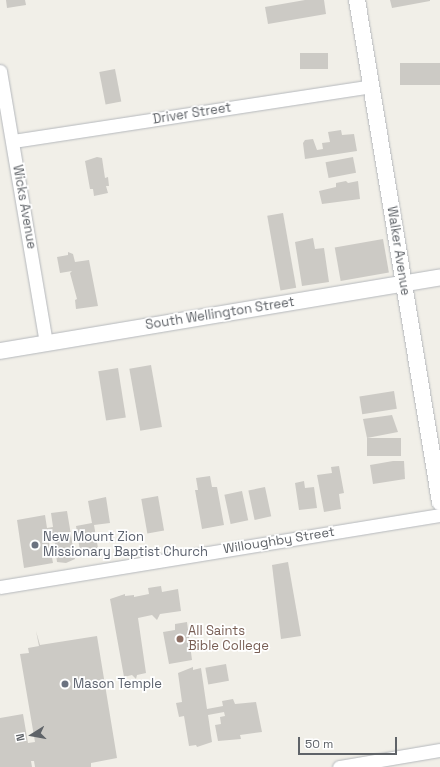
<!DOCTYPE html>
<style>
body{margin:0}
#map{position:relative;width:440px;height:767px;overflow:hidden;background:#f1efe8;font-family:"Space Grotesk",sans-serif}
div>[style]{position:absolute}
.building>*{inset:0;background:#cccac5;transform-origin:0 0}
.roads{filter:drop-shadow(0 0 1px #b5b8bc) drop-shadow(0 0 1px #b5b8bc)}
.minor>*{height:13px;margin:-6.5px;padding:0 6.5px;transform-origin:6.5px;border-radius:6.5px;background:#fff}
.tertiary>*{height:16px;margin:-8px;padding:0 8px;transform-origin:8px;border-radius:8px;background:#fff}
.dots>*{width:11px;height:11px;translate:-50% -50%;box-sizing:border-box;border:2px solid #fff;border-radius:50%}
span{translate:-50% -50%;white-space:nowrap;text-align:center;line-height:1.15;-webkit-text-stroke:3.5px #fff;paint-order:stroke}
.street-label{font-size:13px;color:#5f6368}
.worship-label{font-size:13px;color:#5b616d}
.left{translate:0 -50%;text-align:left}
.education-label{font-size:13px;color:#785e54}
.north{position:absolute;left:12px;top:715px;width:40px;height:40px;-webkit-text-stroke:3px #fff;paint-order:stroke;rotate:259deg;font-size:11px;font-weight:700;line-height:16px;text-align:center;color:#5f6368}
.north::after{content:'';display:block;margin:auto;width:14px;height:18px;background:#5f6368;clip-path:polygon(50% 0,100% 100%,50% 72%,0 100%)}
.scale{position:absolute;left:298px;top:737px;width:99px;height:18px;box-sizing:border-box;border:2px solid #5f6368;border-top:0;padding-left:5px;font-size:12px;line-height:14px;white-space:nowrap;color:#5f6368;-webkit-text-stroke:3px #fff;paint-order:stroke}
</style>
<div id="map">
<div class="building">
<div style="clip-path:polygon(6px 0,25px 0,26px 5px,7px 8px)"></div>
<div style="clip-path:polygon(305px 0,324px 0,326px 14px,268px 24px,265px 7px)"></div>
<div style="clip-path:polygon(390px 0,430px 0,430px 1px,392px 8px)"></div>
<div style="left:328px;top:53px;width:16px;height:28px;rotate:90deg"></div>
<div style="left:440px;top:63px;width:22px;height:40px;rotate:90deg"></div>
<div style="left:115px;top:69px;width:33px;height:16px;rotate:79deg"></div>
<div style="clip-path:polygon(341px 130px,342px 135px,354px 134px,357px 151px,305px 159px,303px 143px,305px 140px,313px 139px,317px 150px,323px 149px,322px 143px,330px 142px,328px 132px)"></div>
<div style="clip-path:polygon(97px 157px,102px 158px,105px 178px,108px 177px,109px 186px,106px 186px,108px 193px,94px 196px,93px 189px,90px 189px,85px 161px)"></div>
<div style="left:353px;top:157px;width:16px;height:28px;rotate:79deg"></div>
<div style="clip-path:polygon(346px 181px,348px 183px,358px 181px,360px 199px,322px 204px,319px 191px,336px 187px,336px 183px)"></div>
<div style="left:283px;top:213px;width:76px;height:16px;rotate:80deg"></div>
<div style="clip-path:polygon(313px 238px,315px 249px,324px 248px,329px 282px,302px 286px,295px 242px)"></div>
<div style="left:383px;top:239px;width:34px;height:49px;rotate:80deg"></div>
<div style="clip-path:polygon(68px 252px,73px 254px,75px 262px,89px 260px,98px 306px,76px 309px,75px 300px,77px 299px,70px 273px,72px 271px,60px 273px,57px 257px,68px 255px)"></div>
<div style="left:151px;top:365px;width:63px;height:22px;rotate:80deg"></div>
<div style="left:118px;top:368px;width:50px;height:20px;rotate:81deg"></div>
<div style="left:394px;top:391px;width:18px;height:35px;rotate:81deg"></div>
<div style="clip-path:polygon(392px 415px,398px 432px,367px 438px,363px 419px)"></div>
<div style="left:401px;top:438px;width:18px;height:34px;rotate:90deg"></div>
<div style="clip-path:polygon(393px 461px,404px 461px,405px 479px,373px 484px,370px 465px)"></div>
<div style="clip-path:polygon(339px 466px,344px 493px,339px 494px,341px 509px,324px 512px,317px 475px,332px 473px,331px 467px)"></div>
<div style="clip-path:polygon(210px 476px,212px 487px,217px 487px,224px 525px,202px 529px,195px 490px,198px 490px,196px 478px)"></div>
<div style="clip-path:polygon(304px 481px,305px 488px,314px 487px,317px 508px,299px 510px,295px 483px)"></div>
<div style="left:265px;top:487px;width:30px;height:17px;rotate:78deg"></div>
<div style="left:242px;top:491px;width:30px;height:18px;rotate:78deg"></div>
<div style="left:158px;top:496px;width:35px;height:17px;rotate:80deg"></div>
<div style="clip-path:polygon(106px 497px,110px 523px,94px 525px,98px 548px,80px 551px,76px 526px,92px 523px,88px 501px)"></div>
<div style="clip-path:polygon(67px 511px,75px 559px,66px 563px,57px 562px,54px 536px,48px 537px,53px 563px,24px 568px,17px 520px,45px 515px,47px 528px,53px 527px,51px 513px)"></div>
<div style="clip-path:polygon(288px 562px,301px 636px,281px 639px,272px 565px)"></div>
<div style="clip-path:polygon(161px 586px,162px 592px,178px 589px,181px 611px,160px 614px,157px 620px,152px 615px,138px 618px,146px 673px,137px 675px,136px 679px,132px 675px,124px 677px,110px 599px,125px 594px,125px 596px,134px 595px,134px 597px,149px 594px,148px 588px)"></div>
<div style="clip-path:polygon(187px 622px,192px 660px,169px 664px,163px 632px,175px 630px,175px 624px)"></div>
<div style="clip-path:polygon(36px 631px,40px 645px,97px 636px,117px 758px,91px 763px,91px 767px,35px 767px,34px 761px,31px 761px,32px 767px,0 767px,0 718px,23px 714px,28px 743px,35px 742px,20px 654px,29px 653px,28px 648px,39px 646px)"></div>
<div style="left:226px;top:664px;width:17px;height:21px;rotate:80deg"></div>
<div style="clip-path:polygon(193px 667px,193px 670px,201px 668px,207px 709px,223px 706px,222px 701px,233px 699px,235px 704px,256px 702px,262px 732px,240px 735px,241px 739px,218px 741px,215px 725px,221px 724px,220px 717px,225px 716px,224px 712px,208px 715px,212px 742px,197px 747px,196px 745px,189px 746px,184px 716px,179px 717px,176px 703px,182px 702px,178px 673px)"></div>
</div>
<div class="roads">
<div class="minor">
<div style="left:0;top:71px;width:276px;rotate:80.4deg"></div>
<div style="left:13px;top:141px;width:363px;rotate:-8.7deg"></div>
<div style="left:0;top:587px;width:446px;rotate:-9.3deg"></div>
<div style="left:339px;top:767px;width:102px;rotate:-9.6deg"></div>
</div>
<div class="tertiary">
<div style="left:357px;top:0;width:509px;rotate:80.61deg"></div>
<div style="left:0;top:351px;width:446px;rotate:-9.5deg"></div>
</div>
</div>
<div class="dots">
<div style="left:35px;top:545px;background:#6b7280"></div>
<div style="left:180px;top:639px;background:#8d6e63"></div>
<div style="left:65px;top:684px;background:#6b7280"></div>
</div>
<div class="street-label">
<span style="left:192px;top:114px;rotate:-9deg">Driver Street</span>
<span style="left:24px;top:207px;rotate:80deg">Wicks Avenue</span>
<span style="left:398px;top:251px;rotate:81deg">Walker Avenue</span>
<span style="left:220px;top:314px;rotate:-9deg">South Wellington Street</span>
<span style="left:279px;top:541px;rotate:-9deg">Willoughby Street</span>
</div>
<div class="worship-label">
<span class="left" style="left:43px;top:545px">New Mount Zion<br>Missionary Baptist Church</span>
<span class="left" style="left:73px;top:684px">Mason Temple</span>
</div>
<div class="education-label">
<span class="left" style="left:188px;top:639px">All Saints<br>Bible College</span>
</div>
<div class="north">N</div>
<div class="scale">50 m</div>
</div>
